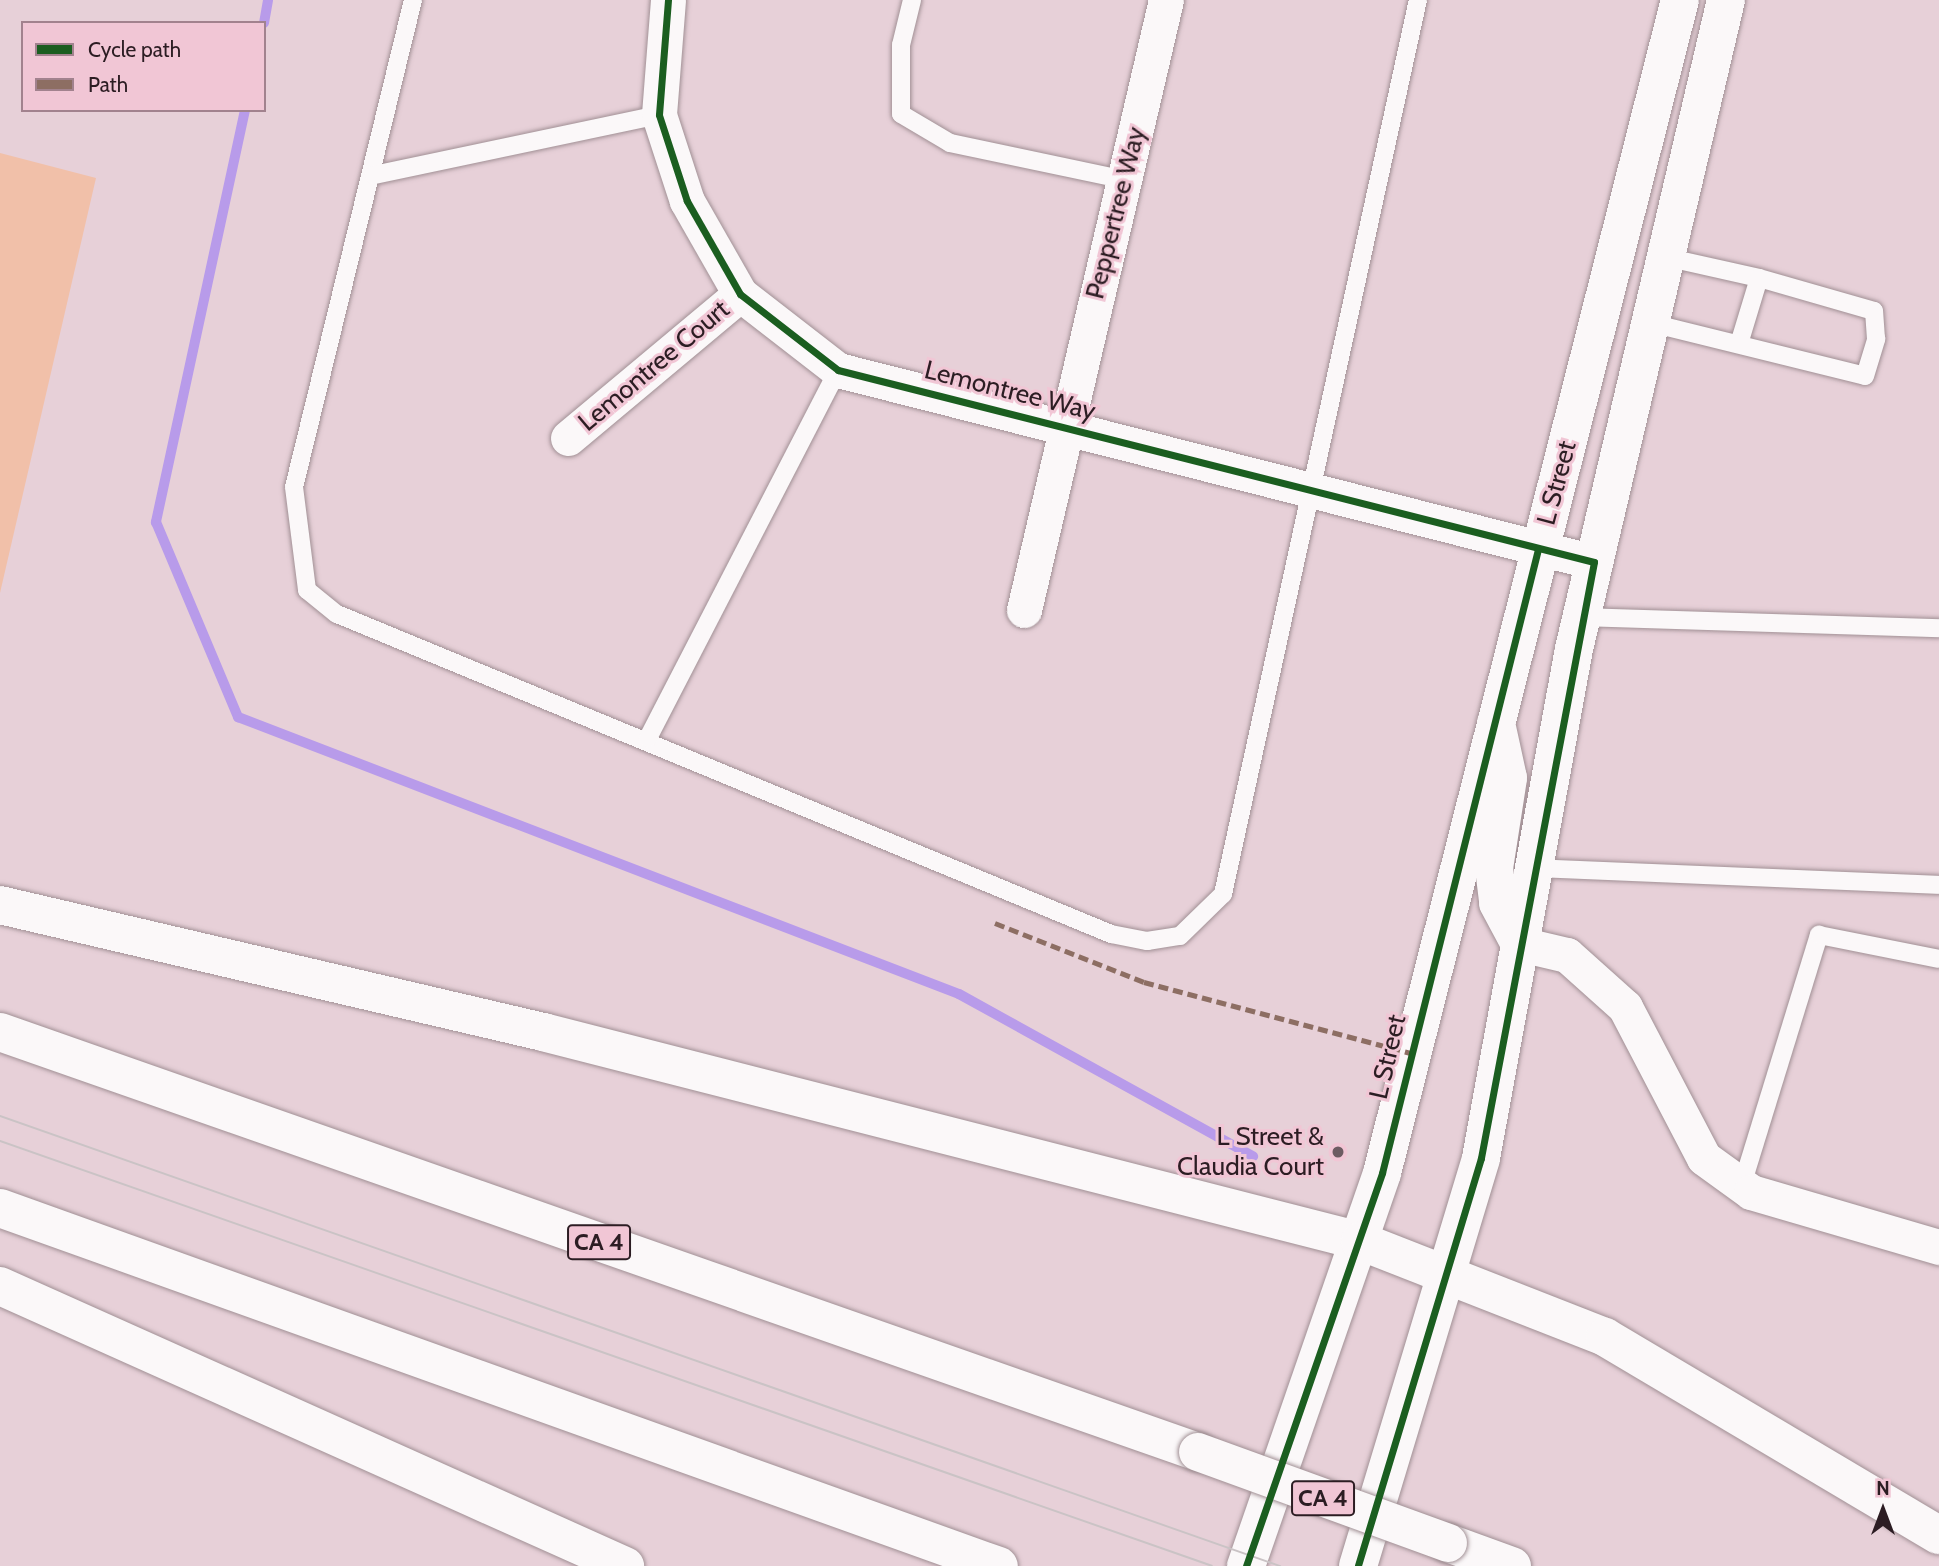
<!DOCTYPE html>
<style>
body{margin:0}
#map{position:relative;width:1939px;height:1566px;overflow:hidden;background:#e7d0d8;font-family:Cabin,sans-serif}
div>[style]{position:absolute}
.green>*{inset:0;background:#f1c0a9}
.stream>*{height:10px;margin:-5px;padding:0 5px;transform-origin:5px;border-radius:5px;background:#b89bea}
.roads{filter:drop-shadow(0 0 2px #a19095) drop-shadow(0 0 2px #a19095)}
.service>*{height:18px;margin:-9px;padding:0 9px;transform-origin:9px;border-radius:9px;background:#fbf8f9}
.minor>*{height:35px;margin:-17.5px;padding:0 17.5px;transform-origin:17.5px;border-radius:17.5px;background:#fbf8f9}
.secondary>*{height:38px;margin:-19px;padding:0 19px;transform-origin:19px;border-radius:19px;background:#fbf8f9}
.motorway>*{height:38px;margin:-19px;padding:0 19px;transform-origin:19px;border-radius:19px;background:#fbf8f9}
.tram>*{height:2px;margin:-1px;padding:0 1px;transform-origin:1px;border-radius:1px;background:#cac3c5}
.bridges{filter:drop-shadow(0 0 2px #a19095) drop-shadow(0 0 2px #a19095)}
.motorway-bridge>*{height:38px;margin:-19px;padding:0 19px;transform-origin:19px;border-radius:19px;background:#fbf8f9}
.quiet>*{height:5px;margin-top:-2.5px;transform-origin:0;background:repeating-linear-gradient(90deg,#8d6e63 0 10px,transparent 0 15px)}
.cycleway>*{height:7px;margin:-3.5px;padding:0 3.5px;transform-origin:3.5px;border-radius:3.5px;background:#1b5e20}
.dots>*{width:19px;height:19px;translate:-50% -50%;box-sizing:border-box;border:4px solid #f1c6d5;border-radius:50%}
span{translate:-50% -50%;white-space:nowrap;text-align:center;line-height:1.15;-webkit-text-stroke:6px #f1c6d5;paint-order:stroke}
.shield-label span{padding:2px 5px;background:#f1c6d5;border:2px solid;border-radius:5px;-webkit-text-stroke-width:0}
.shield-label{font-size:24px;color:#2c1d23;font-weight:700}
.street-label{font-size:26px;color:#2c1d23}
.poi-label{font-size:26px;color:#2c1d23}
.right{translate:-100% -50%;text-align:right}
.legend{position:absolute;left:21px;top:21px;width:245px;height:91px;box-sizing:border-box;background:#f1c6d5;border:2px solid #a2828e;margin:0;padding:9px 12px;list-style:none;font-size:21px;color:#2c1d23}
.legend li{display:flex;align-items:center;gap:14px;height:35px}
.legend b{width:35px;border:2px solid #a2828e}
.north{position:absolute;left:1848px;top:1475px;width:70px;height:70px;-webkit-text-stroke:5px #f1c6d5;paint-order:stroke;rotate:0deg;font-size:19px;font-weight:700;line-height:28px;text-align:center;color:#2c1d23}
.north::after{content:'';display:block;margin:auto;width:24px;height:32px;background:#2c1d23;clip-path:polygon(50% 0,100% 100%,50% 72%,0 100%)}
</style>
<div id="map">
<div class="green">
<div style="clip-path:polygon(0 153px,96px 178px,0 593px)"></div>
</div>
<div class="stream">
<div style="left:264px;top:23px;width:23px;rotate:-80deg"></div>
<div style="left:245px;top:110px;width:422px;rotate:102.2deg"></div>
<div style="left:156px;top:522px;width:212px;rotate:67.2deg"></div>
<div style="left:238px;top:717px;width:772px;rotate:21.02deg"></div>
<div style="left:959px;top:994px;width:336px;rotate:28.9deg"></div>
</div>
<div class="roads">
<div class="service">
<div style="left:413px;top:0;width:501px;rotate:103.73deg"></div>
<div style="left:294px;top:487px;width:104px;rotate:82.8deg"></div>
<div style="left:307px;top:590px;width:38px;rotate:39deg"></div>
<div style="left:337px;top:614px;width:838px;rotate:22.46deg"></div>
<div style="left:1111px;top:934px;width:37px;rotate:11deg"></div>
<div style="left:1147px;top:941px;width:33px;rotate:-9deg"></div>
<div style="left:1180px;top:936px;width:60px;rotate:-44.3deg"></div>
<div style="left:1223px;top:894px;width:915px;rotate:-77.7deg"></div>
<div style="left:912px;top:0;width:46px;rotate:103.7deg"></div>
<div style="left:901px;top:45px;width:69px;rotate:90deg"></div>
<div style="left:901px;top:114px;width:57px;rotate:30.6deg"></div>
<div style="left:950px;top:143px;width:179px;rotate:11.9deg"></div>
<div style="left:374px;top:175px;width:291px;rotate:-11.9deg"></div>
<div style="left:1665px;top:257px;width:96px;rotate:12.6deg"></div>
<div style="left:1651px;top:323px;width:220px;rotate:13.9deg"></div>
<div style="left:1865px;top:376px;width:39px;rotate:-73deg"></div>
<div style="left:1876px;top:339px;width:28px;rotate:-94deg"></div>
<div style="left:1874px;top:311px;width:120px;rotate:-164deg"></div>
<div style="left:1759px;top:278px;width:69px;rotate:106.9deg"></div>
<div style="left:1581px;top:617px;width:358px;rotate:1.8deg"></div>
<div style="left:648px;top:738px;width:414px;rotate:-62.7deg"></div>
<div style="left:1534px;top:868px;width:405px;rotate:2.4deg"></div>
<div style="left:1742px;top:1185px;width:262px;rotate:-72.9deg"></div>
<div style="left:1819px;top:935px;width:122px;rotate:11.3deg"></div>
</div>
<div class="minor">
<div style="left:668px;top:0;width:115px;rotate:94.5deg"></div>
<div style="left:659px;top:115px;width:90px;rotate:72deg"></div>
<div style="left:687px;top:201px;width:107px;rotate:60.3deg"></div>
<div style="left:740px;top:294px;width:124px;rotate:37.8deg"></div>
<div style="left:838px;top:370px;width:780px;rotate:14.25deg"></div>
<div style="left:568px;top:438px;width:224px;rotate:-39.9deg"></div>
<div style="left:1024px;top:610px;width:626px;rotate:-76.9deg"></div>
<div style="left:1520px;top:944px;width:48px;rotate:13.2deg"></div>
<div style="left:1567px;top:955px;width:78px;rotate:41.9deg"></div>
<div style="left:1625px;top:1007px;width:170px;rotate:62.4deg"></div>
<div style="left:1704px;top:1158px;width:58px;rotate:35.9deg"></div>
<div style="left:1751px;top:1192px;width:196px;rotate:16.3deg"></div>
</div>
<div class="secondary">
<div style="left:1496px;top:723px;width:56px;rotate:77.7deg"></div>
<div style="left:1508px;top:778px;width:91px;rotate:98.8deg"></div>
<div style="left:1494px;top:868px;width:35px;rotate:83deg"></div>
<div style="left:1498px;top:903px;width:47px;rotate:61.8deg"></div>
<div style="left:1246px;top:1566px;width:416px;rotate:-70.9deg"></div>
<div style="left:1382px;top:1173px;width:1210px;rotate:-75.75deg"></div>
<div style="left:1358px;top:1566px;width:426px;rotate:-73.2deg"></div>
<div style="left:1481px;top:1158px;width:517px;rotate:-79.65deg"></div>
<div style="left:1574px;top:649px;width:667px;rotate:-76.82deg"></div>
</div>
<div class="motorway">
<div style="left:0;top:905px;width:558px;rotate:13.16deg"></div>
<div style="left:543px;top:1032px;width:843px;rotate:14.35deg"></div>
<div style="left:1360px;top:1241px;width:263px;rotate:21.4deg"></div>
<div style="left:1605px;top:1337px;width:388px;rotate:30.7deg"></div>
<div style="left:0;top:1032px;width:1269px;rotate:19.32deg"></div>
<div style="left:0;top:1208px;width:1061px;rotate:19.72deg"></div>
<div style="left:0;top:1286px;width:685px;rotate:24.13deg"></div>
<div style="left:1448px;top:1543px;width:68px;rotate:19.8deg"></div>
</div>
</div>
<div class="tram">
<div style="left:0;top:1116px;width:1357px;rotate:19.37deg"></div>
<div style="left:0;top:1141px;width:1284px;rotate:19.32deg"></div>
</div>
<div class="bridges">
<div class="motorway-bridge">
<div style="left:1198px;top:1452px;width:266px;rotate:20deg"></div>
</div>
</div>
<div class="quiet">
<div style="left:995px;top:923px;width:160px;rotate:21.6deg"></div>
<div style="left:1144px;top:982px;width:275px;rotate:14.9deg"></div>
</div>
<div class="cycleway">
<div style="left:668px;top:0;width:115px;rotate:94.5deg"></div>
<div style="left:659px;top:115px;width:90px;rotate:72deg"></div>
<div style="left:687px;top:201px;width:107px;rotate:60.3deg"></div>
<div style="left:740px;top:294px;width:124px;rotate:37.8deg"></div>
<div style="left:838px;top:370px;width:780px;rotate:14.25deg"></div>
<div style="left:1594px;top:562px;width:607px;rotate:100.74deg"></div>
<div style="left:1481px;top:1158px;width:426px;rotate:106.8deg"></div>
<div style="left:1246px;top:1566px;width:416px;rotate:-70.9deg"></div>
<div style="left:1382px;top:1173px;width:643px;rotate:-75.96deg"></div>
</div>
<div class="dots">
<div style="left:1338px;top:1152px;background:#6d5c62"></div>
</div>
<div class="shield-label">
<span style="left:599px;top:1242px">CA 4</span>
<span style="left:1323px;top:1498px">CA 4</span>
</div>
<div class="street-label">
<span style="left:1116px;top:213px;rotate:-76deg">Peppertree Way</span>
<span style="left:654px;top:366px;rotate:-40deg">Lemontree Court</span>
<span style="left:1010px;top:391px;rotate:14deg">Lemontree Way</span>
<span style="left:1557px;top:483px;rotate:-75deg">L Street</span>
<span style="left:1388px;top:1057px;rotate:-77deg">L Street</span>
</div>
<div class="poi-label">
<span class="right" style="left:1324px;top:1152px">L Street &amp;<br>Claudia Court</span>
</div>
<ul class="legend">
<li><b style="height:9px;background:#1b5e20"></b>Cycle path</li>
<li><b style="height:9px;background:#8d6e63"></b>Path</li>
</ul>
<div class="north">N</div>
</div>
